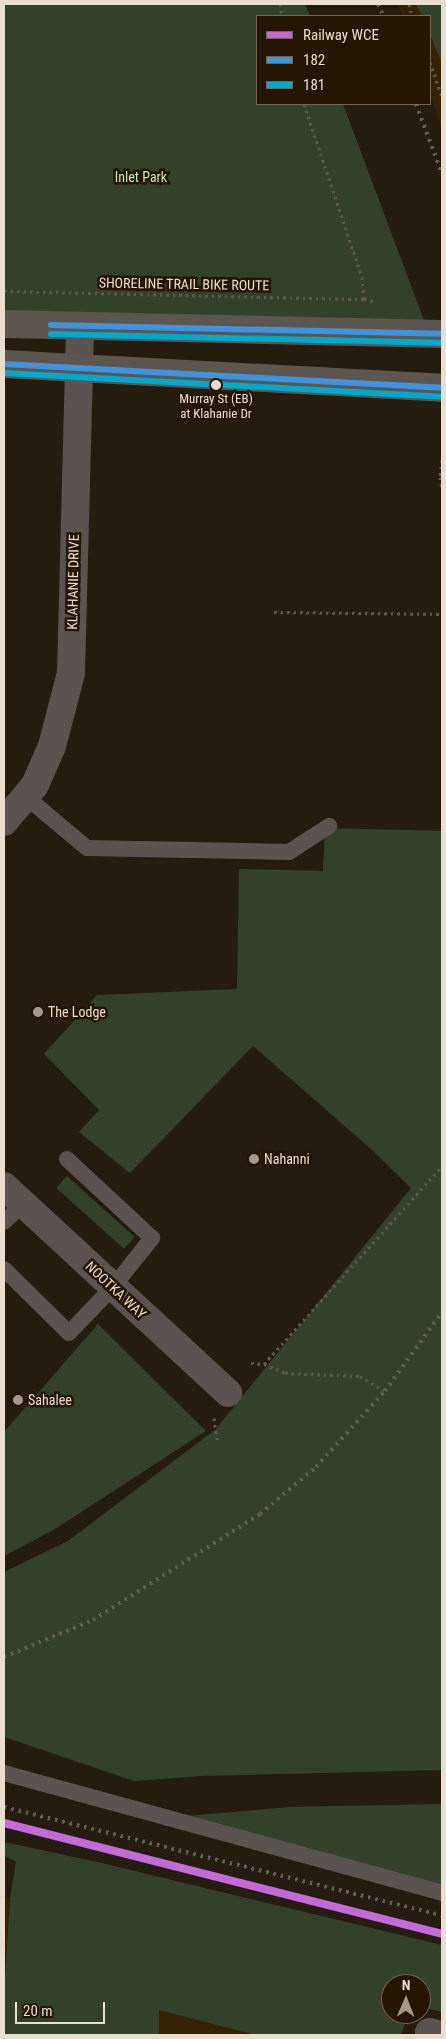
<!DOCTYPE html>
<style>
body{margin:0}
#map{position:relative;width:446px;height:2039px;overflow:hidden;background:#241c0e;font-family:"Roboto Condensed",sans-serif}
div>[style]{position:absolute}
.built>*{inset:0;background:#342203}
.green>*{inset:0;background:#33412a;transform-origin:0 0}
.path>*{height:3px;margin-top:-1.5px;transform-origin:0;background:repeating-linear-gradient(90deg,#5e5850 0 2.5px,transparent 0 6.5px)}
.service>*{height:16px;margin:-8px;padding:0 8px;transform-origin:8px;border-radius:8px;background:#5a534f}
.minor>*{height:28px;margin:-14px;padding:0 14px;transform-origin:14px;border-radius:14px;background:#5a534f}
.secondary>*{height:28px;margin:-14px;padding:0 14px;transform-origin:14px;border-radius:14px;background:#5c564f}
.rail>*{height:4px;margin-top:-2px;transform-origin:0;background:repeating-linear-gradient(90deg,#635d57 0 2.5px,transparent 0 7.5px)}
.bus-1>*{height:6px;margin:-3px;padding:0 3px;transform-origin:3px;border-radius:3px;background:#4094de}
.bus-2>*{height:6px;margin:-3px;padding:0 3px;transform-origin:3px;border-radius:3px;background:#00a9ce}
.rail-1>*{height:8px;margin:-4px;padding:0 4px;transform-origin:4px;border-radius:4px;background:#c26ad8}
.dots>*{width:14px;height:14px;translate:-50% -50%;box-sizing:border-box;border:2px solid #241500;border-radius:50%}
span{translate:-50% -50%;white-space:nowrap;text-align:center;line-height:1.15;-webkit-text-stroke:5px #241500;paint-order:stroke}
.bus-label{font-size:13px;color:#e9ded0}
.park-label{font-size:14px;color:#c3e8b5}
.street-label{font-size:14px;color:#e9ded0}
.poi-label{font-size:14px;color:#e9ded0}
.left{translate:0 -50%;text-align:left}
.frame{position:absolute;inset:0;border:5px solid #e9ded0;pointer-events:none}
.legend{position:absolute;left:256px;top:15px;width:175px;height:90px;box-sizing:border-box;background:#241500;border:1px solid #736553;margin:0;padding:6px 9px;list-style:none;font-size:15px;color:#e9ded0}
.legend li{display:flex;align-items:center;gap:10px;height:25px}
.legend b{width:25px;border:1px solid #736553}
.north{position:absolute;left:381px;top:1974px;width:50px;height:50px;box-sizing:border-box;background:#241500;border:1px solid #736553;border-radius:50%;rotate:1deg;font-size:14px;font-weight:700;line-height:20px;text-align:center;color:#e9ded0}
.north::after{content:'';display:block;margin:auto;width:18px;height:22px;background:#a49a8c;clip-path:polygon(50% 0,100% 100%,50% 72%,0 100%)}
.scale{position:absolute;left:15px;top:2002px;width:90px;height:22px;box-sizing:border-box;border:2px solid #e9ded0;border-top:0;padding-left:6px;font-size:15px;line-height:18px;white-space:nowrap;color:#e9ded0;-webkit-text-stroke:4px #241500;paint-order:stroke}
</style>
<div id="map">
<div class="built">
<div style="clip-path:polygon(398px 4px,442px 4px,442px 129px,430px 94px,430px 16px,402px 16px)"></div>
<div style="clip-path:polygon(4px 1896px,10px 1898px,4px 1993px)"></div>
<div style="clip-path:polygon(159px 2009px,256px 2035px,159px 2035px)"></div>
</div>
<div class="green">
<div style="clip-path:polygon(4px 4px,305px 4px,310px 16px,257px 16px,257px 104px,343px 104px,425px 323px,4px 314px)"></div>
<div style="clip-path:polygon(416px 4px,442px 4px,442px 63px,430px 35px,430px 16px,422px 16px)"></div>
<div style="clip-path:polygon(325px 828px,442px 831px,442px 1770px,201px 1776px,134px 1781px,4px 1737px,4px 1572px,68px 1541px,216px 1429px,411px 1188px,371px 1149px,253px 1046px,130px 1173px,79px 1132px,99px 1110px,44px 1054px,97px 995px,237px 989px,239px 869px,323px 871px)"></div>
<div style="left:67px;top:1176px;width:91px;height:16px;rotate:42deg"></div>
<div style="clip-path:polygon(98px 1324px,206px 1431px,55px 1529px,4px 1556px,4px 1432px)"></div>
<div style="clip-path:polygon(442px 1804px,442px 1887px,186px 1816px,290px 1807px)"></div>
<div style="clip-path:polygon(4px 1842px,93px 1861px,442px 1945px,442px 2012px,421px 2007px,421px 1984px,391px 1984px,391px 2014px,408px 2014px,401px 2035px,256px 2035px,159px 2010px,159px 2035px,4px 2035px,4px 1993px,10px 1898px,16px 1861px,4px 1856px)"></div>
</div>
<div class="path">
<div style="left:280px;top:4px;width:12px;rotate:81deg"></div>
<div style="left:409px;top:4px;width:12px;rotate:76deg"></div>
<div style="left:430px;top:62px;width:36px;rotate:71deg"></div>
<div style="left:304px;top:104px;width:182px;rotate:71.5deg"></div>
<div style="left:362px;top:277px;width:22px;rotate:85deg"></div>
<div style="left:4px;top:291px;width:360px;rotate:1.3deg"></div>
<div style="left:364px;top:299px;width:9px;rotate:13deg"></div>
<div style="left:442px;top:460px;width:17px;rotate:97deg"></div>
<div style="left:440px;top:477px;width:13px;rotate:81deg"></div>
<div style="left:274px;top:612px;width:168px;rotate:0.7deg"></div>
<div style="left:251px;top:1363px;width:13px;rotate:4deg"></div>
<div style="left:264px;top:1364px;width:266px;rotate:-48deg"></div>
<div style="left:264px;top:1364px;width:23px;rotate:23deg"></div>
<div style="left:285px;top:1373px;width:75px;rotate:2.3deg"></div>
<div style="left:360px;top:1376px;width:29px;rotate:31deg"></div>
<div style="left:214px;top:1418px;width:22px;rotate:82deg"></div>
</div>
<div class="service">
<div style="left:25px;top:796px;width:81px;rotate:40deg"></div>
<div style="left:87px;top:848px;width:202px;rotate:1.1deg"></div>
<div style="left:289px;top:852px;width:48px;rotate:-33deg"></div>
<div style="left:4px;top:1222px;width:26px;rotate:-43deg"></div>
<div style="left:4px;top:1269px;width:91px;rotate:44.6deg"></div>
<div style="left:69px;top:1333px;width:64px;rotate:-46.3deg"></div>
<div style="left:113px;top:1287px;width:63px;rotate:-51.5deg"></div>
<div style="left:152px;top:1238px;width:116px;rotate:-137.1deg"></div>
<div style="left:4px;top:1773px;width:454px;rotate:15.3deg"></div>
</div>
<div class="minor">
<div style="left:4px;top:822px;width:48px;rotate:-50deg"></div>
<div style="left:35px;top:785px;width:43px;rotate:-66.4deg"></div>
<div style="left:52px;top:746px;width:75px;rotate:-75.4deg"></div>
<div style="left:71px;top:673px;width:347px;rotate:-88.5deg"></div>
<div style="left:4px;top:1186px;width:305px;rotate:42.7deg"></div>
<div style="left:429px;top:2032px;width:13px;rotate:13deg"></div>
</div>
<div class="secondary">
<div style="left:4px;top:324px;width:438px;rotate:1.3deg"></div>
<div style="left:4px;top:364px;width:439px;rotate:3.1deg"></div>
</div>
<div class="rail">
<div style="left:378px;top:4px;width:13px;rotate:67deg"></div>
<div style="left:416px;top:104px;width:75px;rotate:69.6deg"></div>
<div style="left:4px;top:1657px;width:96px;rotate:-22.6deg"></div>
<div style="left:93px;top:1620px;width:198px;rotate:-32.4deg"></div>
<div style="left:260px;top:1514px;width:73px;rotate:-40deg"></div>
<div style="left:316px;top:1467px;width:103px;rotate:-47.8deg"></div>
<div style="left:385px;top:1391px;width:97px;rotate:-54.2deg"></div>
<div style="left:4px;top:1807px;width:451px;rotate:13.9deg"></div>
</div>
<div class="bus-1">
<div style="left:51px;top:325px;width:391px;rotate:1.3deg"></div>
<div style="left:4px;top:364px;width:439px;rotate:3.1deg"></div>
</div>
<div class="bus-2">
<div style="left:51px;top:334px;width:391px;rotate:1.3deg"></div>
<div style="left:4px;top:373px;width:439px;rotate:3.1deg"></div>
</div>
<div class="rail-1">
<div style="left:4px;top:1823px;width:452px;rotate:14.2deg"></div>
</div>
<div class="dots">
<div style="left:216px;top:385px;background:#e9ded0"></div>
<div style="left:38px;top:1012px;background:#a49a8c"></div>
<div style="left:254px;top:1159px;background:#a49a8c"></div>
<div style="left:18px;top:1400px;background:#a49a8c"></div>
</div>
<div class="bus-label">
<span style="left:216px;top:407px">Murray St (EB)<br>at Klahanie Dr</span>
</div>
<div class="park-label">
<span style="left:141px;top:177px">Inlet Park</span>
</div>
<div class="street-label">
<span style="left:184px;top:284px;rotate:1deg">SHORELINE TRAIL BIKE ROUTE</span>
<span style="left:73px;top:582px;rotate:-89deg">KLAHANIE DRIVE</span>
<span style="left:116px;top:1290px;rotate:43deg">NOOTKA WAY</span>
</div>
<div class="poi-label">
<span class="left" style="left:48px;top:1012px">The Lodge</span>
<span class="left" style="left:264px;top:1159px">Nahanni</span>
<span class="left" style="left:28px;top:1400px">Sahalee</span>
</div>
<div class="frame"></div>
<ul class="legend">
<li><b style="height:6px;background:#c26ad8"></b>Railway WCE</li>
<li><b style="height:6px;background:#4094de"></b>182</li>
<li><b style="height:6px;background:#00a9ce"></b>181</li>
</ul>
<div class="north">N</div>
<div class="scale">20 m</div>
</div>
